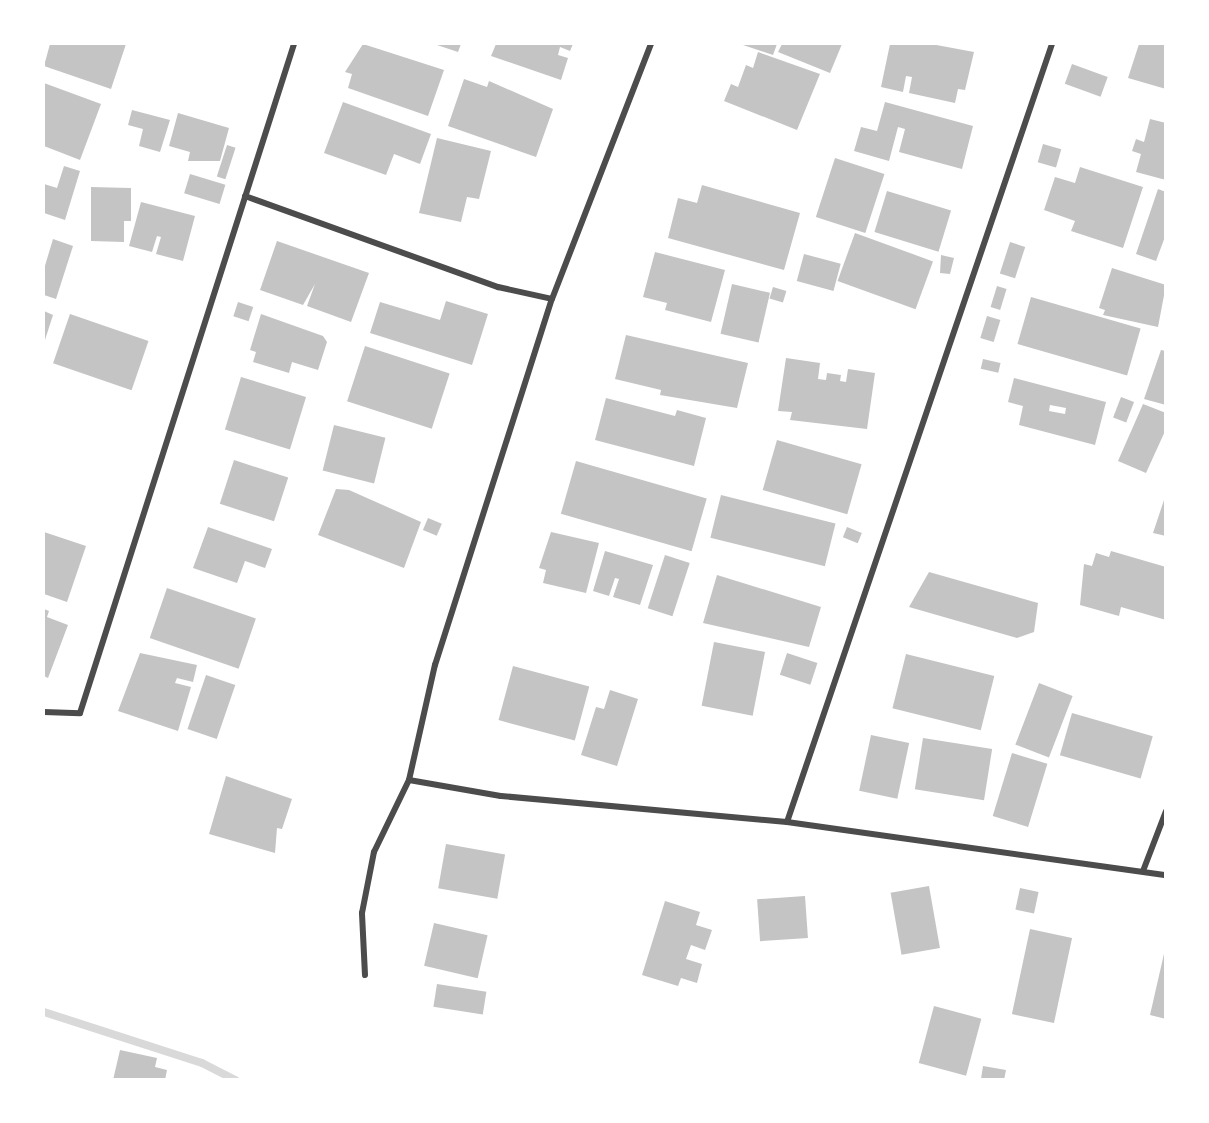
<!DOCTYPE html>
<style>
body{margin:0}
#map{position:relative;width:1209px;height:1123px;overflow:hidden;background:#fff;font-family:Figtree,sans-serif}
div>[style]{position:absolute}
.stream>*{height:8px;margin:-4px;padding:0 4px;transform-origin:4px;border-radius:4px;background:#d9d9d9}
.building>*{inset:0;background:#c4c4c4;transform-origin:0 0}
.minor>*{height:6px;margin:-3px;padding:0 3px;transform-origin:3px;border-radius:3px;background:#4c4c4c}
span{translate:-50% -50%;white-space:nowrap;text-align:center;line-height:1.15;-webkit-text-stroke:4.5px #fff;paint-order:stroke}
.frame{position:absolute;inset:0;border:45px solid #fff;pointer-events:none}
</style>
<div id="map">
<div class="stream">
<div style="left:44px;top:1012px;width:166px;rotate:17.9deg"></div>
<div style="left:202px;top:1063px;width:38px;rotate:27deg"></div>
</div>
<div class="building">
<div style="clip-path:polygon(50px 44px,126px 44px,111px 89px,44px 66px)"></div>
<div style="clip-path:polygon(363px 44px,444px 70px,428px 116px,348px 88px,352px 74px,345px 72px)"></div>
<div style="clip-path:polygon(434px 44px,461px 44px,458px 52px)"></div>
<div style="clip-path:polygon(496px 44px,573px 44px,570px 51px,560px 47px,558px 55px,568px 58px,561px 80px,491px 56px)"></div>
<div style="clip-path:polygon(740px 44px,777px 44px,773px 55px)"></div>
<div style="clip-path:polygon(782px 44px,842px 44px,830px 73px,778px 52px)"></div>
<div style="clip-path:polygon(890px 44px,931px 44px,974px 52px,965px 90px,958px 89px,955px 103px,909px 93px,912px 77px,906px 76px,903px 92px,881px 87px)"></div>
<div style="clip-path:polygon(1139px 44px,1166px 44px,1166px 89px,1128px 78px)"></div>
<div style="clip-path:polygon(758px 52px,820px 74px,797px 130px,724px 101px,731px 84px,738px 87px,746px 65px,753px 68px)"></div>
<div style="left:1072px;top:64px;width:38px;height:21px;rotate:20deg"></div>
<div style="clip-path:polygon(464px 79px,487px 87px,489px 81px,553px 109px,536px 157px,448px 126px)"></div>
<div style="clip-path:polygon(44px 83px,101px 104px,80px 160px,44px 146px)"></div>
<div style="clip-path:polygon(343px 102px,431px 134px,420px 164px,394px 154px,386px 175px,324px 153px)"></div>
<div style="clip-path:polygon(885px 102px,973px 126px,962px 169px,899px 152px,905px 129px,898px 127px,889px 161px,854px 151px,861px 127px,877px 131px)"></div>
<div style="clip-path:polygon(132px 110px,170px 120px,160px 152px,139px 146px,143px 129px,128px 125px)"></div>
<div style="clip-path:polygon(178px 113px,229px 128px,220px 161px,188px 161px,190px 152px,169px 146px)"></div>
<div style="clip-path:polygon(1150px 119px,1166px 123px,1166px 180px,1136px 172px,1141px 154px,1132px 151px,1136px 139px,1144px 142px)"></div>
<div style="clip-path:polygon(437px 138px,491px 151px,479px 199px,467px 197px,461px 222px,419px 213px)"></div>
<div style="left:1043px;top:144px;width:19px;height:19px;rotate:16deg"></div>
<div style="left:227px;top:145px;width:9px;height:33px;rotate:18deg"></div>
<div style="left:835px;top:158px;width:52px;height:62px;rotate:18deg"></div>
<div style="clip-path:polygon(64px 166px,80px 171px,65px 220px,44px 213px,44px 184px,57px 188px)"></div>
<div style="clip-path:polygon(1080px 167px,1143px 187px,1123px 248px,1071px 231px,1075px 221px,1044px 210px,1055px 177px,1075px 183px)"></div>
<div style="left:190px;top:174px;width:37px;height:20px;rotate:17deg"></div>
<div style="clip-path:polygon(702px 185px,800px 213px,784px 270px,668px 238px,678px 198px,697px 203px)"></div>
<div style="clip-path:polygon(91px 187px,131px 188px,131px 221px,124px 221px,124px 242px,91px 241px)"></div>
<div style="clip-path:polygon(1158px 189px,1166px 192px,1166px 234px,1156px 261px,1136px 254px)"></div>
<div style="left:887px;top:191px;width:67px;height:43px;rotate:17deg"></div>
<div style="clip-path:polygon(141px 202px,195px 216px,183px 261px,156px 254px,161px 237px,157px 236px,152px 252px,129px 246px)"></div>
<div style="left:855px;top:233px;width:83px;height:51px;rotate:20deg"></div>
<div style="clip-path:polygon(53px 239px,73px 246px,56px 299px,44px 295px,44px 269px)"></div>
<div style="clip-path:polygon(277px 241px,369px 273px,351px 322px,307px 306px,315px 284px,303px 305px,260px 290px)"></div>
<div style="left:1010px;top:242px;width:16px;height:33px;rotate:18deg"></div>
<div style="clip-path:polygon(655px 252px,725px 270px,711px 322px,665px 310px,667px 303px,643px 297px)"></div>
<div style="left:804px;top:254px;width:38px;height:28px;rotate:15deg"></div>
<div style="clip-path:polygon(941px 255px,954px 258px,950px 274px,940px 273px)"></div>
<div style="clip-path:polygon(1112px 268px,1166px 285px,1158px 327px,1103px 315px,1105px 310px,1099px 308px)"></div>
<div style="left:732px;top:284px;width:39px;height:51px;rotate:13deg"></div>
<div style="left:997px;top:286px;width:10px;height:22px;rotate:17deg"></div>
<div style="left:773px;top:287px;width:14px;height:12px;rotate:17deg"></div>
<div style="left:1031px;top:297px;width:114px;height:49px;rotate:16deg"></div>
<div style="clip-path:polygon(446px 301px,488px 314px,472px 365px,370px 333px,380px 302px,440px 320px)"></div>
<div style="left:238px;top:302px;width:16px;height:15px;rotate:18deg"></div>
<div style="clip-path:polygon(44px 311px,53px 315px,44px 343px)"></div>
<div style="left:70px;top:314px;width:83px;height:52px;rotate:19deg"></div>
<div style="clip-path:polygon(261px 314px,323px 336px,327px 342px,318px 370px,292px 362px,289px 373px,253px 362px,256px 352px,250px 350px)"></div>
<div style="left:987px;top:316px;width:14px;height:23px;rotate:17deg"></div>
<div style="clip-path:polygon(626px 335px,748px 363px,737px 408px,660px 395px,661px 390px,615px 379px)"></div>
<div style="left:365px;top:346px;width:89px;height:58px;rotate:18deg"></div>
<div style="clip-path:polygon(1161px 350px,1166px 351px,1166px 405px,1144px 399px)"></div>
<div style="clip-path:polygon(786px 358px,820px 363px,818px 379px,826px 380px,827px 373px,841px 375px,840px 381px,846px 382px,848px 369px,875px 373px,867px 429px,790px 420px,792px 412px,778px 411px)"></div>
<div style="left:983px;top:359px;width:18px;height:10px;rotate:13deg"></div>
<div style="left:241px;top:377px;width:68px;height:55px;rotate:17deg"></div>
<div style="clip-path:polygon(evenodd,1014px 378px,1106px 402px,1095px 445px,1019px 425px,1023px 406px,1008px 402px,1014px 378px,1050px 405px,1066px 408px,1065px 414px,1049px 411px,1050px 405px)"></div>
<div style="left:1121px;top:397px;width:14px;height:22px;rotate:21deg"></div>
<div style="clip-path:polygon(606px 398px,675px 416px,677px 410px,706px 418px,694px 466px,595px 440px)"></div>
<div style="clip-path:polygon(1143px 404px,1166px 413px,1166px 429px,1146px 473px,1118px 461px)"></div>
<div style="left:334px;top:425px;width:53px;height:47px;rotate:14deg"></div>
<div style="left:777px;top:440px;width:88px;height:52px;rotate:16deg"></div>
<div style="left:234px;top:460px;width:57px;height:46px;rotate:18deg"></div>
<div style="left:576px;top:461px;width:136px;height:55px;rotate:16deg"></div>
<div style="clip-path:polygon(336px 489px,349px 490px,421px 522px,404px 568px,318px 535px)"></div>
<div style="clip-path:polygon(1166px 494px,1166px 536px,1153px 533px)"></div>
<div style="left:721px;top:495px;width:118px;height:44px;rotate:14deg"></div>
<div style="left:428px;top:518px;width:15px;height:13px;rotate:23deg"></div>
<div style="clip-path:polygon(208px 527px,272px 549px,265px 568px,245px 561px,237px 583px,193px 568px)"></div>
<div style="left:847px;top:527px;width:16px;height:11px;rotate:22deg"></div>
<div style="clip-path:polygon(44px 532px,86px 546px,67px 602px,44px 594px)"></div>
<div style="clip-path:polygon(551px 532px,599px 543px,586px 593px,543px 583px,546px 570px,539px 568px)"></div>
<div style="clip-path:polygon(605px 551px,653px 565px,640px 605px,613px 597px,619px 579px,615px 578px,609px 596px,593px 591px)"></div>
<div style="clip-path:polygon(1111px 551px,1166px 567px,1166px 620px,1121px 607px,1119px 616px,1080px 605px,1084px 564px,1092px 566px,1096px 553px,1109px 557px)"></div>
<div style="left:665px;top:555px;width:26px;height:56px;rotate:18deg"></div>
<div style="clip-path:polygon(929px 572px,1038px 603px,1034px 632px,1017px 638px,909px 607px)"></div>
<div style="clip-path:polygon(717px 575px,821px 607px,809px 647px,703px 623px)"></div>
<div style="left:167px;top:588px;width:94px;height:53px;rotate:19deg"></div>
<div style="clip-path:polygon(44px 609px,49px 611px,47px 617px,68px 625px,48px 678px,44px 676px)"></div>
<div style="left:714px;top:642px;width:52px;height:65px;rotate:11deg"></div>
<div style="clip-path:polygon(140px 653px,197px 665px,193px 682px,177px 678px,175px 683px,191px 687px,178px 731px,118px 711px)"></div>
<div style="left:787px;top:653px;width:32px;height:23px;rotate:18deg"></div>
<div style="left:906px;top:654px;width:91px;height:56px;rotate:14deg"></div>
<div style="left:513px;top:666px;width:79px;height:56px;rotate:15deg"></div>
<div style="left:206px;top:675px;width:31px;height:57px;rotate:19deg"></div>
<div style="left:1039px;top:683px;width:36px;height:66px;rotate:21deg"></div>
<div style="clip-path:polygon(610px 690px,638px 699px,617px 766px,581px 755px,596px 707px,604px 709px)"></div>
<div style="left:1072px;top:713px;width:84px;height:44px;rotate:16deg"></div>
<div style="left:871px;top:735px;width:39px;height:57px;rotate:12deg"></div>
<div style="left:923px;top:738px;width:70px;height:52px;rotate:9deg"></div>
<div style="left:1012px;top:753px;width:37px;height:66px;rotate:17deg"></div>
<div style="clip-path:polygon(226px 776px,292px 799px,282px 829px,277px 828px,275px 853px,209px 834px)"></div>
<div style="left:446px;top:844px;width:60px;height:45px;rotate:10deg"></div>
<div style="left:929px;top:886px;width:63px;height:39px;rotate:80deg"></div>
<div style="left:1020px;top:888px;width:19px;height:22px;rotate:12deg"></div>
<div style="left:805px;top:896px;width:42px;height:48px;rotate:86deg"></div>
<div style="clip-path:polygon(665px 901px,700px 912px,696px 925px,712px 930px,705px 950px,691px 945px,686px 959px,702px 964px,697px 983px,681px 978px,678px 986px,642px 975px)"></div>
<div style="left:434px;top:923px;width:55px;height:44px;rotate:13deg"></div>
<div style="left:1030px;top:929px;width:43px;height:87px;rotate:12deg"></div>
<div style="clip-path:polygon(1166px 945px,1166px 1019px,1150px 1015px)"></div>
<div style="left:437px;top:984px;width:50px;height:23px;rotate:9deg"></div>
<div style="left:934px;top:1006px;width:49px;height:59px;rotate:15deg"></div>
<div style="clip-path:polygon(120px 1050px,157px 1058px,155px 1067px,167px 1070px,165px 1080px,113px 1080px)"></div>
<div style="clip-path:polygon(983px 1066px,1006px 1070px,1004px 1080px,981px 1079px)"></div>
</div>
<div class="minor">
<div style="left:245px;top:196px;width:269px;rotate:19.8deg"></div>
<div style="left:498px;top:287px;width:55px;rotate:12.5deg"></div>
<div style="left:44px;top:712px;width:36px;rotate:2deg"></div>
<div style="left:80px;top:713px;width:702px;rotate:-72.26deg"></div>
<div style="left:409px;top:780px;width:93px;rotate:9.9deg"></div>
<div style="left:501px;top:796px;width:287px;rotate:5.2deg"></div>
<div style="left:787px;top:822px;width:383px;rotate:8deg"></div>
<div style="left:787px;top:822px;width:822px;rotate:-71.19deg"></div>
<div style="left:1143px;top:871px;width:64px;rotate:-69deg"></div>
<div style="left:365px;top:975px;width:62px;rotate:-92.8deg"></div>
<div style="left:362px;top:913px;width:62px;rotate:-78.9deg"></div>
<div style="left:374px;top:852px;width:80px;rotate:-64.1deg"></div>
<div style="left:409px;top:780px;width:118px;rotate:-77.3deg"></div>
<div style="left:435px;top:665px;width:384px;rotate:-72.3deg"></div>
<div style="left:552px;top:299px;width:274px;rotate:-68.8deg"></div>
</div>
<div class="frame"></div>
</div>
